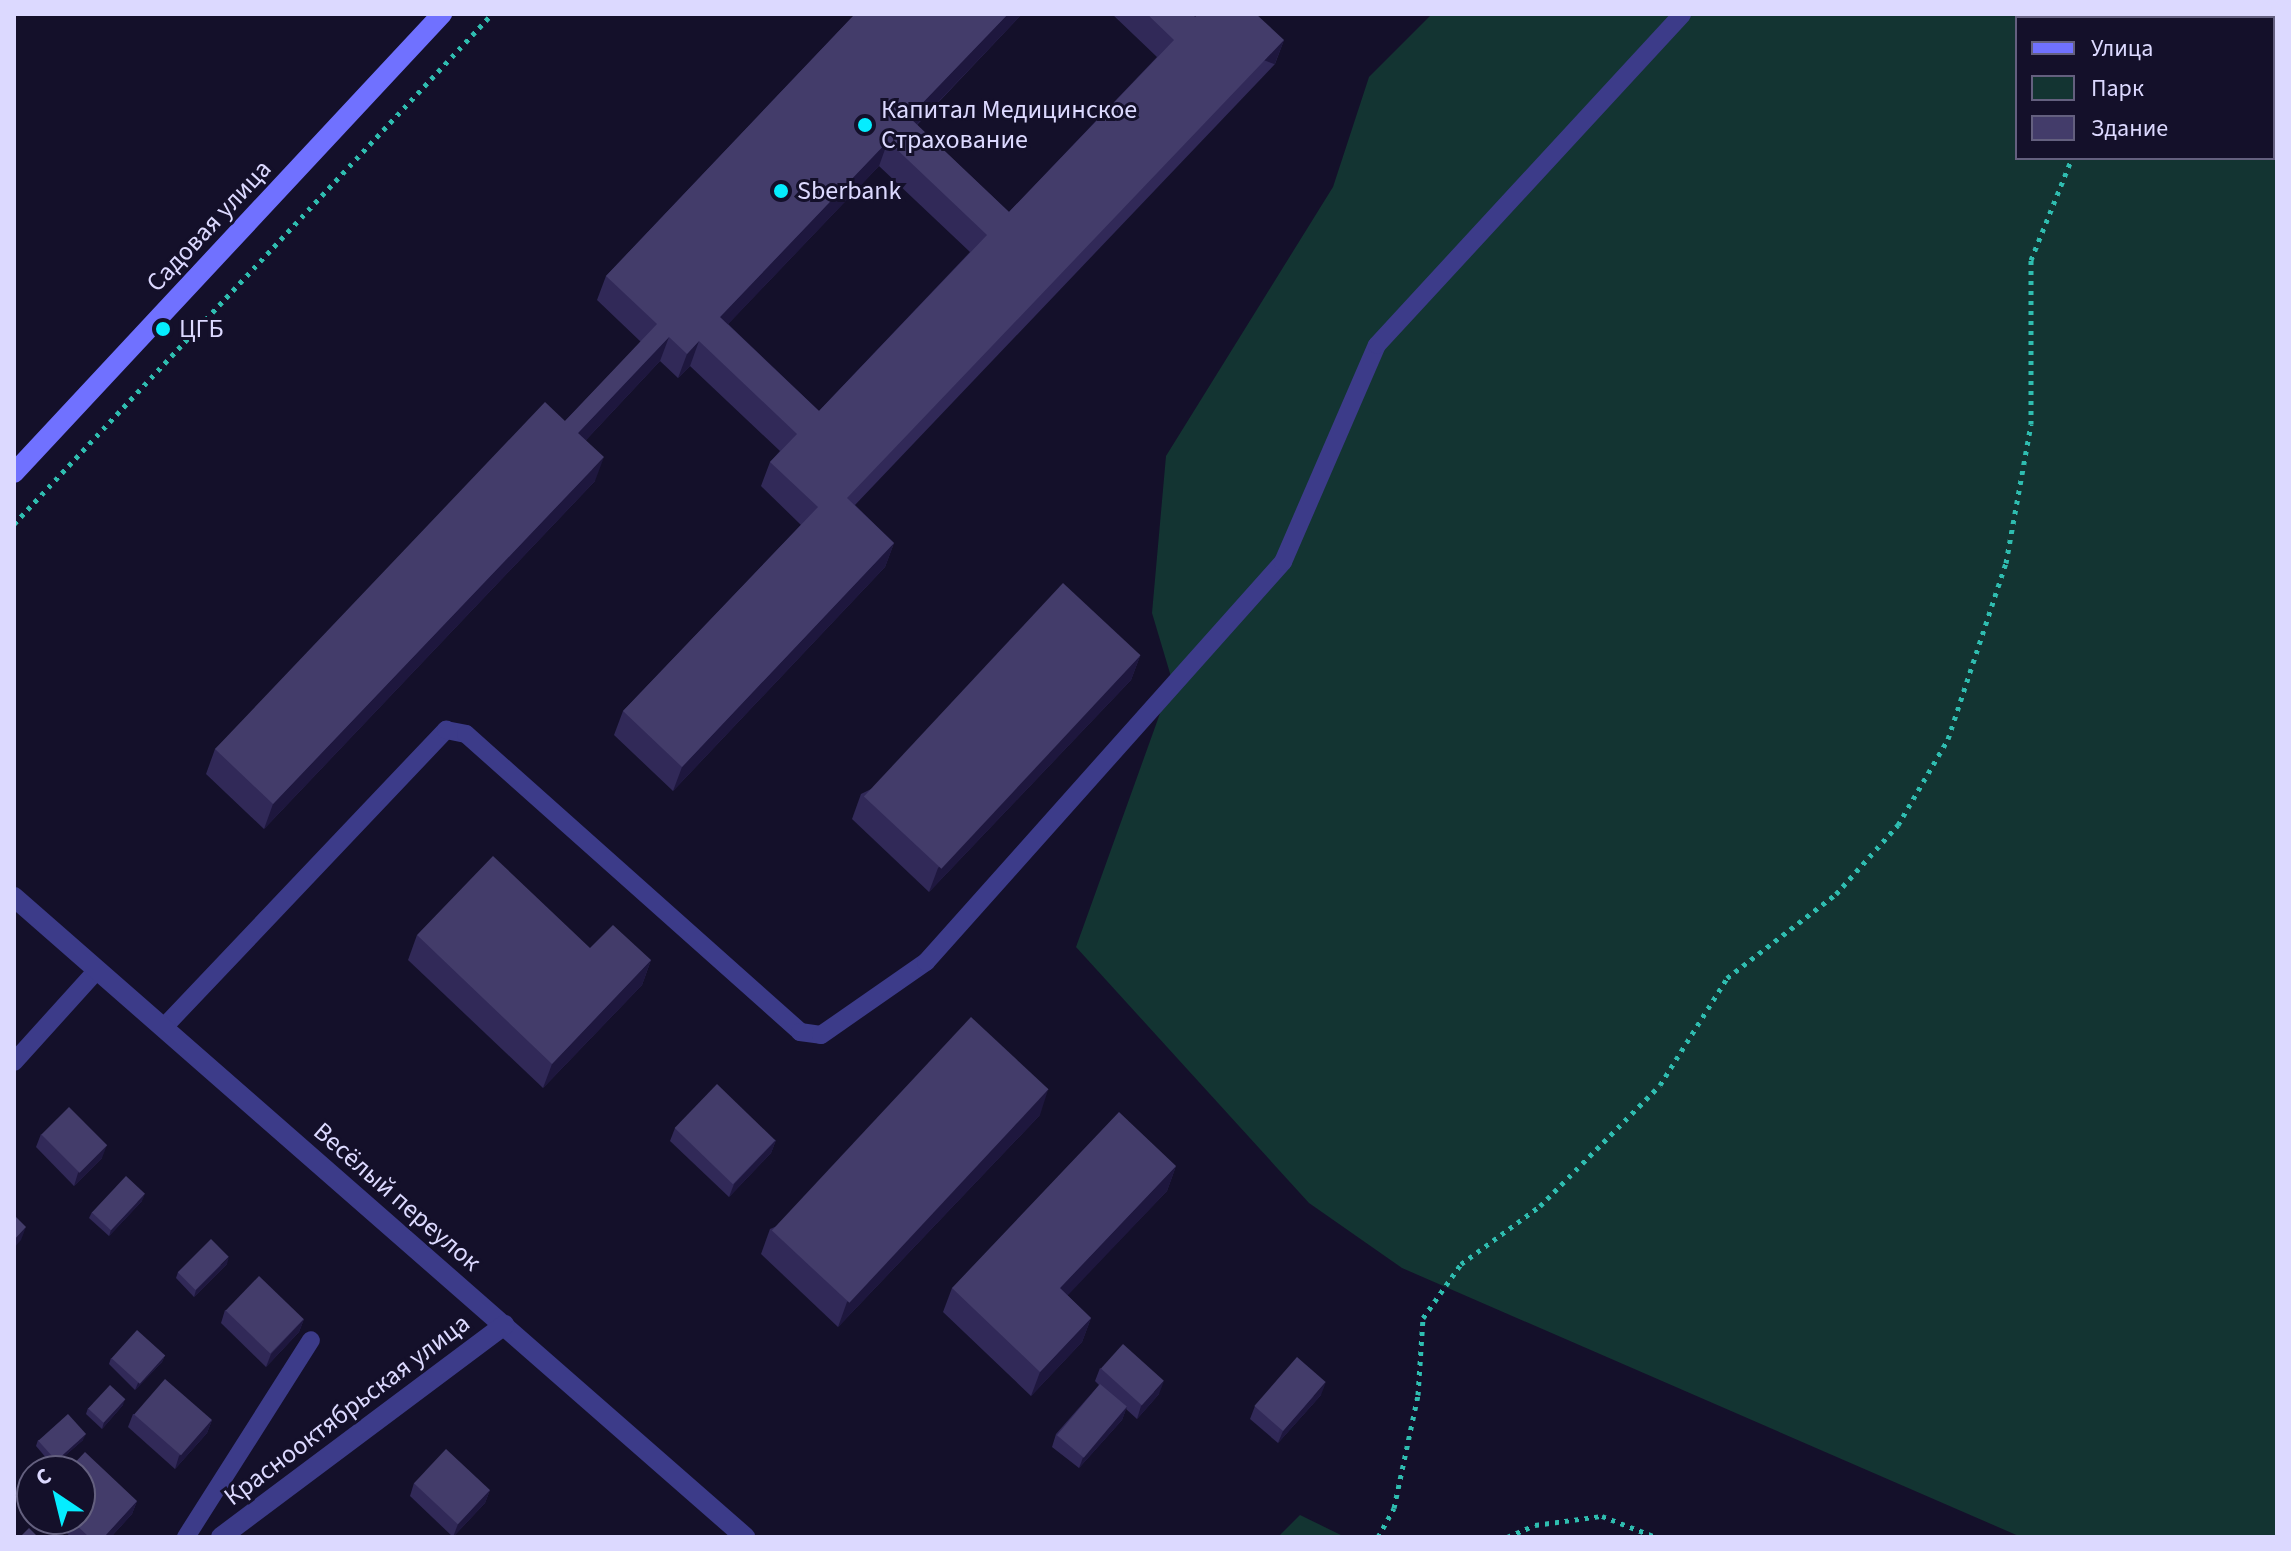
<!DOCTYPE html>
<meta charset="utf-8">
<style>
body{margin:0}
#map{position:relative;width:2291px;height:1551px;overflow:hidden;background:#14102a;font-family:"Source Sans 3",sans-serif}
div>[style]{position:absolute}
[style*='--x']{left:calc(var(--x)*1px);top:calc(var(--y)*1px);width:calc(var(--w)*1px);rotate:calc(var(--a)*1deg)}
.green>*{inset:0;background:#133432}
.path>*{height:5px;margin-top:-2.5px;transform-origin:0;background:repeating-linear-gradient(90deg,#2fbdb0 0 4px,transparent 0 10px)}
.lane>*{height:18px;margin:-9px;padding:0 9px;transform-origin:9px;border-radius:9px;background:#3c3b89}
.street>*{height:20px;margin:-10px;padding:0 10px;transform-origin:10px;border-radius:10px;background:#3c3b89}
.secondary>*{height:20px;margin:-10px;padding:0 10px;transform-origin:10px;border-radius:10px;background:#7071ff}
.wall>*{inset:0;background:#312958}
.shaded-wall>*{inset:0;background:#1e173e;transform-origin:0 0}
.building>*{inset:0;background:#433c6a;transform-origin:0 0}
.dots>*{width:22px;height:22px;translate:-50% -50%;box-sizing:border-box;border:4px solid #14102a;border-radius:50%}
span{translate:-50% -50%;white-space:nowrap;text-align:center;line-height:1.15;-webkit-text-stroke:6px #14102a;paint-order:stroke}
.poi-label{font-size:26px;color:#dcd9ff}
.left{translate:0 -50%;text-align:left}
.street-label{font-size:26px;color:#dcd9ff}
.frame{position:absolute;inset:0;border:16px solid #dcd9ff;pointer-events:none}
.legend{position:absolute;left:2015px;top:16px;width:260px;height:144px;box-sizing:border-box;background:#14102a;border:2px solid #64607f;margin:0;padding:10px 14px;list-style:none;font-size:24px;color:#dcd9ff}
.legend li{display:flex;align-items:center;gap:16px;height:40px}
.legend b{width:40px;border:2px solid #64607f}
.north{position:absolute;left:16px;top:1455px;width:80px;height:80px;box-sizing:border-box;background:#14102a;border:2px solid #64607f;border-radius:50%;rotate:325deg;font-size:22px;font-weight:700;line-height:32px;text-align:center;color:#dcd9ff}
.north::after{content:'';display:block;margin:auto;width:28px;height:36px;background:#05edff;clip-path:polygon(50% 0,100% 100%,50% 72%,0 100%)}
</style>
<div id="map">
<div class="green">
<div style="clip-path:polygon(evenodd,1432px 14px,2277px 14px,2277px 1537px,2021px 1537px,1402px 1268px,1309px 1203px,1076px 947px,1172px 680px,1152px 613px,1166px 456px,1333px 187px,1369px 77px,1432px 14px,2017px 18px,2273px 18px,2273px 158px,2017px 158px,2017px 18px)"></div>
<div style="clip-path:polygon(1300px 1515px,1345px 1537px,1278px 1537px)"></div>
</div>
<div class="path">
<div style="--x:2176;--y:18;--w:5;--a:-53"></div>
<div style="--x:14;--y:524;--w:699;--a:-46.86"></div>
<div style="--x:1378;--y:1537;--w:33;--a:-61"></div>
<div style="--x:1394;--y:1508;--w:116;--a:-78"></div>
<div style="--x:1418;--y:1395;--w:77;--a:-86.3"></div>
<div style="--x:1423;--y:1318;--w:66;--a:-54.9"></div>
<div style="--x:1461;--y:1264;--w:98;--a:-36.3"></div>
<div style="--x:1540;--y:1206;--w:170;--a:-45.2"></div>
<div style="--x:1660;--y:1085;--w:126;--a:-57.9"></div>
<div style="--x:1727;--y:978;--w:138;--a:-37.6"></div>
<div style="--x:1836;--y:894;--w:93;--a:-48.1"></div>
<div style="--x:1898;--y:825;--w:99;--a:-59.8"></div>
<div style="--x:1948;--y:739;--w:185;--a:-71.8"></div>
<div style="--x:2006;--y:563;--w:141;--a:-79.8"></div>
<div style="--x:2031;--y:424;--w:164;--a:-90"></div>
<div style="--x:2031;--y:260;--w:110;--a:-68.1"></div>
<div style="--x:1507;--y:1537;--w:30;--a:-23"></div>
<div style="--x:1535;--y:1525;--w:68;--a:-7.7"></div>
<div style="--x:1602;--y:1516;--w:58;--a:21.3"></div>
</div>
<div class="lane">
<div style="--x:2273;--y:43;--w:6;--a:-45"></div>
<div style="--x:2273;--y:120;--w:5;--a:37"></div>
<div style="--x:164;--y:1027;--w:410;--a:-46.5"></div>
<div style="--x:446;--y:730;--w:20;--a:11"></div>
<div style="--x:466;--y:734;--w:448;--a:41.7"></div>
<div style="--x:800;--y:1032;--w:21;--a:8"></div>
<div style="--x:821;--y:1035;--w:128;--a:-34.8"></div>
<div style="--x:926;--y:962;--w:536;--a:-48.25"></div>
<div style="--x:1283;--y:562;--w:236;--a:-66.6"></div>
<div style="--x:1377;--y:345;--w:450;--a:-47.3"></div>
<div style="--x:14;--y:1062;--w:124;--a:-47.9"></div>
<div style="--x:186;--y:1537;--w:233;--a:-57.6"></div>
</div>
<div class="street">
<div style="--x:14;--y:897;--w:972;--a:41.2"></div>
<div style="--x:221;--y:1537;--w:354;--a:-36.8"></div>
</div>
<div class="secondary">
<div style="--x:14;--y:473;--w:628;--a:-47"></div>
</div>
<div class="wall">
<div style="clip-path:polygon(evenodd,855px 14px,1022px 14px,917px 125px,1009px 212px,1157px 57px,1112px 14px,1193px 14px,1195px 17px,1284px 40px,1275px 64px,855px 505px,894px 543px,885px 567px,673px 791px,614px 735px,623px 711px,801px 525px,761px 486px,770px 462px,780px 451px,690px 366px,678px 378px,660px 361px,586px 440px,595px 481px,264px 829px,206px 774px,215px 749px,565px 421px,641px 342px,597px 300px,606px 276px,855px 14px,879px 166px,970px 252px,819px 411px,728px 324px,879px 166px)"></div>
<div style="clip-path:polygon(1140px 656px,1131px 680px,929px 892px,852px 819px,861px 794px)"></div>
<div style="clip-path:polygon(417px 935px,590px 948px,651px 960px,642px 985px,543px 1088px,408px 960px)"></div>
<div style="clip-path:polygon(1040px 1115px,838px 1327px,761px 1254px,770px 1229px)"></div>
<div style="clip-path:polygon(675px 1128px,776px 1140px,771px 1153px,729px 1197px,670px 1141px)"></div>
<div style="clip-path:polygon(41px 1134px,102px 1158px,74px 1186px,36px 1147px)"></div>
<div style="clip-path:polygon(1176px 1166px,1167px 1191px,1067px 1295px,1091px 1318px,1082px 1342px,1031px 1396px,943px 1312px,952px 1288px)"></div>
<div style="clip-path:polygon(142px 1201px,109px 1236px,89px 1218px,92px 1212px)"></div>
<div style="clip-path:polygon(227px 1264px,194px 1297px,176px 1278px,178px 1272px)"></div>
<div style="clip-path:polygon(225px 1310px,304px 1319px,299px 1332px,266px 1367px,221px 1323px)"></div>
<div style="clip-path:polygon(165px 1355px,162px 1362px,135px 1390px,109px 1364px,111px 1358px)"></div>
<div style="clip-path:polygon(1100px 1368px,1159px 1394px,1137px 1419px,1126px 1409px,1122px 1420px,1079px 1468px,1052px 1447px,1056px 1434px,1099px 1385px,1095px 1381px)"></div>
<div style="clip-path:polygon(1321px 1395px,1278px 1443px,1250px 1419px,1255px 1406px)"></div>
<div style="clip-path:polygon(123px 1405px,102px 1429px,86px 1414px,88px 1408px)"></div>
<div style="clip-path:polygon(133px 1414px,212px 1420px,207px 1433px,175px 1469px,128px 1427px)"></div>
<div style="clip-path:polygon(38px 1440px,83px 1440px,53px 1466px,36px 1446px)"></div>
<div style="clip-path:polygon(414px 1483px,490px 1490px,485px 1503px,453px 1537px,410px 1496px)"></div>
<div style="clip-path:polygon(137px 1501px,132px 1514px,111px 1537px,71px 1537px,51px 1519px,80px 1519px)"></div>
</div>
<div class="shaded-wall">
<div style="clip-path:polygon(1008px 14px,1022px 14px,900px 142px,909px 117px)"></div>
<div style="left:1284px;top:40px;width:26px;height:633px;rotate:111deg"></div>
<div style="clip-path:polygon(888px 141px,879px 166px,711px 342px,720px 317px)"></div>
<div style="clip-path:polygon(669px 337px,660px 361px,570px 457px,578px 433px)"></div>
<div style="clip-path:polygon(699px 341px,690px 366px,678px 378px,687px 354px)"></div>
<div style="clip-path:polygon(604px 457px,595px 481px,264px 829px,273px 804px)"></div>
<div style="clip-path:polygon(894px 543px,885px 567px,673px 791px,682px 767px)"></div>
<div style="clip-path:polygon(1140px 656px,1131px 680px,929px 892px,938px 868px)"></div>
<div style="clip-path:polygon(651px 960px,642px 985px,543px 1088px,552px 1064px)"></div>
<div style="clip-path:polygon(1048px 1090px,1040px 1115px,838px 1327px,847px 1302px)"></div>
<div style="clip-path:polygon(776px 1140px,771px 1153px,729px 1197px,734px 1184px)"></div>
<div style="clip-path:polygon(107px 1145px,102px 1158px,74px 1186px,78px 1173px)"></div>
<div style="clip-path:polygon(1176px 1166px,1167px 1191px,1051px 1313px,1060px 1288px)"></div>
<div style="clip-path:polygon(145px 1194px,142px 1201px,109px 1236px,111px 1230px)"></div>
<div style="clip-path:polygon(26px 1227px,21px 1240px,14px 1248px,14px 1240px)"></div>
<div style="clip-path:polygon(229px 1257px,227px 1264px,194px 1297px,196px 1290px)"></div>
<div style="clip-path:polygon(1091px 1318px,1082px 1342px,1031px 1396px,1040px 1372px)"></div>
<div style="clip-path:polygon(304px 1319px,299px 1332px,266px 1367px,271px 1354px)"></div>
<div style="clip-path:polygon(165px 1355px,162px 1362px,135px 1390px,138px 1383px)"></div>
<div style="clip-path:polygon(1164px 1381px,1159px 1394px,1137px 1419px,1141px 1406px)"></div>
<div style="clip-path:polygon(1326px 1382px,1321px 1395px,1278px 1443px,1283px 1431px)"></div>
<div style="clip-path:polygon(125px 1399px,123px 1405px,102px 1429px,104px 1422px)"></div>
<div style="clip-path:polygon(1127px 1407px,1122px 1420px,1079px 1468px,1084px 1455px)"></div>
<div style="clip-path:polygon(212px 1420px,207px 1433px,175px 1469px,179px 1456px)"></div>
<div style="clip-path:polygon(86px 1434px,83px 1440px,53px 1466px,56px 1460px)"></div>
<div style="clip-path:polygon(490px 1490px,485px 1503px,453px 1537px,458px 1524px)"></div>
<div style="clip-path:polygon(137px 1501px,132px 1514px,111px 1537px,104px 1537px)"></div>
</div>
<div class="building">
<div style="clip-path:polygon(evenodd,855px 14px,1008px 14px,909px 117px,1009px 212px,1174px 40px,1147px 14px,1193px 14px,1195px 17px,1198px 14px,1256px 14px,1284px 40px,847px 498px,894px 543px,682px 767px,623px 711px,818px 507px,770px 462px,797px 434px,699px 341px,687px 354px,669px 337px,578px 433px,604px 457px,273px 804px,215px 749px,545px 402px,565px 421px,657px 324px,606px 276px,855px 14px,888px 141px,987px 235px,819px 411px,720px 317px,888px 141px)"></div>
<div style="left:1063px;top:583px;width:106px;height:292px;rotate:43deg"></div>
<div style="clip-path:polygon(493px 856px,590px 948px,613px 925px,651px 960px,552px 1064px,417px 935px)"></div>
<div style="left:971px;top:1017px;width:106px;height:292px;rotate:43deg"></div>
<div style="left:717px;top:1084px;width:81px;height:61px;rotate:44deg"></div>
<div style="left:69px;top:1107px;width:54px;height:39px;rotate:45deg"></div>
<div style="clip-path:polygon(1119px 1112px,1176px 1166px,1060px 1288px,1091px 1318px,1040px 1372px,952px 1288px)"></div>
<div style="left:126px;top:1176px;width:26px;height:50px;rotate:43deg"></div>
<div style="clip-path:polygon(14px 1215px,26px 1227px,14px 1240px)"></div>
<div style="left:211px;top:1239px;width:25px;height:47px;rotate:45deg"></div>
<div style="left:259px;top:1276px;width:62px;height:48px;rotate:44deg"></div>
<div style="left:137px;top:1330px;width:38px;height:38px;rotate:42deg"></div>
<div style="left:1123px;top:1344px;width:55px;height:33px;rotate:42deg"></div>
<div style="left:1297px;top:1357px;width:38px;height:65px;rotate:41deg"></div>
<div style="left:165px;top:1379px;width:62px;height:47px;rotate:41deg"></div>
<div style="left:1100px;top:1384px;width:35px;height:67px;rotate:40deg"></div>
<div style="left:110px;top:1385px;width:21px;height:32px;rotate:43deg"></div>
<div style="left:68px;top:1414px;width:27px;height:40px;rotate:48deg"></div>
<div style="left:446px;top:1449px;width:60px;height:47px;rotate:43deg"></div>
<div style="clip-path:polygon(85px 1452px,137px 1501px,104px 1537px,89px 1537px,70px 1519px,80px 1519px,80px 1471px,67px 1471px)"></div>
<div style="clip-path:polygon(29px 1528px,38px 1537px,20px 1537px)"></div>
</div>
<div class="dots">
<div style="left:865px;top:125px;background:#05edff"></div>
<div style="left:781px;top:191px;background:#05edff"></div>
<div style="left:163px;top:329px;background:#05edff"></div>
</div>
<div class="poi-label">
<span class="left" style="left:881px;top:125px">Капитал Медицинское<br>Страхование</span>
<span class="left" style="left:797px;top:191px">Sberbank</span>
<span class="left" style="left:179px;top:329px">ЦГБ</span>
</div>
<div class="street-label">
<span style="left:209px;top:226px;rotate:-47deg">Садовая улица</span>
<span style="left:397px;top:1197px;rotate:41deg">Весёлый переулок</span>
<span style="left:347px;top:1410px;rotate:-37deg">Краснооктябрьская улица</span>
</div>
<div class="frame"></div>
<ul class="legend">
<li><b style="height:10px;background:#7071ff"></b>Улица</li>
<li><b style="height:22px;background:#133432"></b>Парк</li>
<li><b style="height:22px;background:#433c6a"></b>Здание</li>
</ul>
<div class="north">С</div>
</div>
